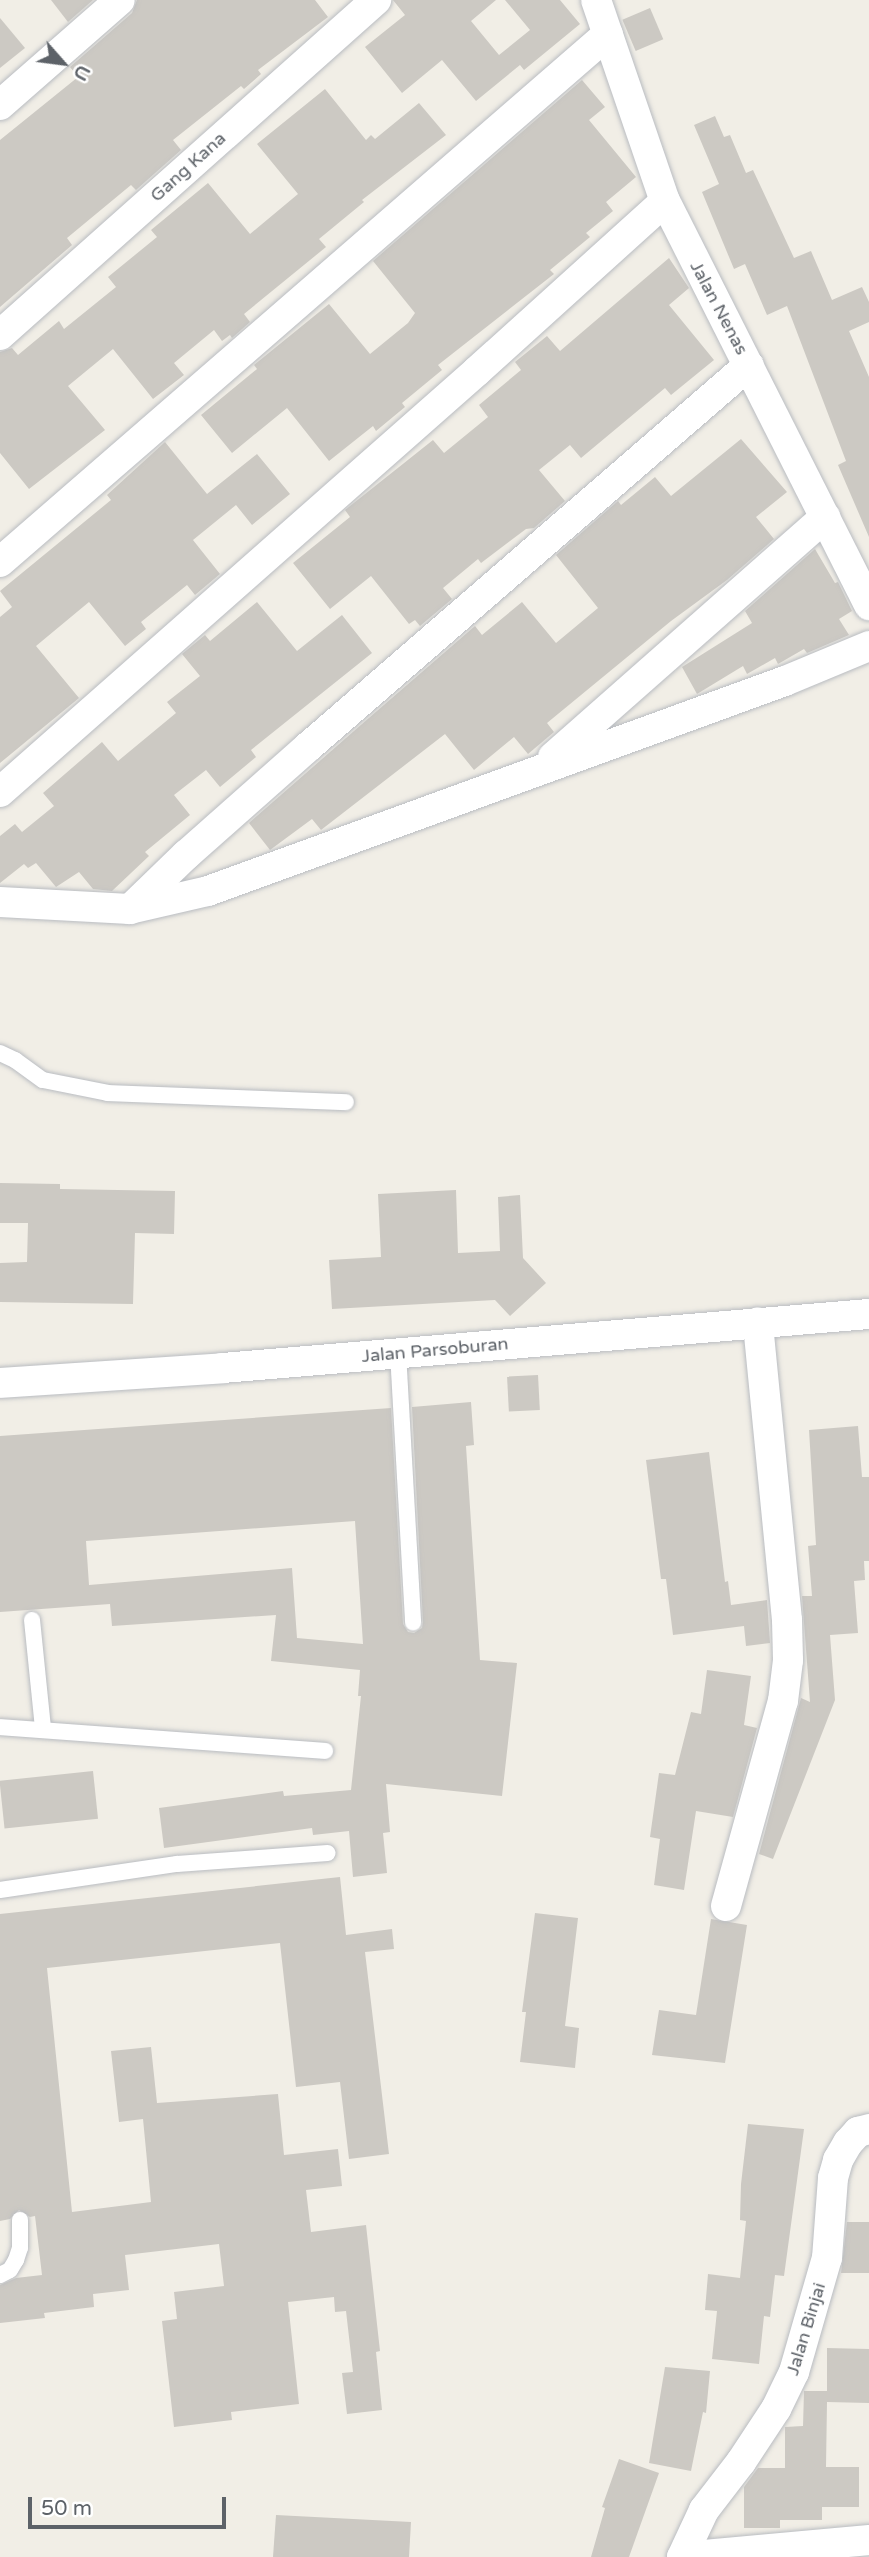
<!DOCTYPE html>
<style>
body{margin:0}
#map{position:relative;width:869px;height:2557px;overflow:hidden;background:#f1eee6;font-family:"Varela Round",sans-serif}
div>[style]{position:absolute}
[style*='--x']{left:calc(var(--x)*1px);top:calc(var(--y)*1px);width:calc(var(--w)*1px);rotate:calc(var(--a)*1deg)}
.building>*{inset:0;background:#ccc9c3;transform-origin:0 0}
.roads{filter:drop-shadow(0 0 2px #b9bcc1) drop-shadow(0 0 2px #b9bcc1)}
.service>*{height:16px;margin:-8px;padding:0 8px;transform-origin:8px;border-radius:8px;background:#fff}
.minor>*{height:30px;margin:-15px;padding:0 15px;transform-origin:15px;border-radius:15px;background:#fff}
span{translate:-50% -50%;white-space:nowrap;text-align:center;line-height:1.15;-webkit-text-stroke:5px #fff;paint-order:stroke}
.street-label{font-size:18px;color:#5d6268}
.north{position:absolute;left:28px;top:28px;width:70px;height:70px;-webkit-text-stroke:5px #fff;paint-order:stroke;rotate:118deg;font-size:19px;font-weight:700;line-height:28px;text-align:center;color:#5d6268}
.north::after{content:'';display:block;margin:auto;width:24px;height:32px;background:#5d6268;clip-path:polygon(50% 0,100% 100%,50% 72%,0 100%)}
.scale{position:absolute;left:28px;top:2497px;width:198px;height:32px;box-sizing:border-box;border:4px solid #5d6268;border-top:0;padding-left:9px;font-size:21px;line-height:24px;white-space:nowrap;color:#5d6268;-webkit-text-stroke:5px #fff;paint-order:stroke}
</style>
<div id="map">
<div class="building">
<div style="clip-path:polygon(51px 0,93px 0,68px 22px)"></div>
<div style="clip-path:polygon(137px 0,315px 0,328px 17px,258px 70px,261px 74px,244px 89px,241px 86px,173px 140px,181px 150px,136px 190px,131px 185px,67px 238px,72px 245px,0 307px,0 140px,78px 77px,70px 67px,132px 13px)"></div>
<div style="clip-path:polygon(393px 0,496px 0,471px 21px,499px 55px,530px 30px,505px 0,560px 0,580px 24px,524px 70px,520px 65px,476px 101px,442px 60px,402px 93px,365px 47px,405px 15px)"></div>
<div style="left:650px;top:8px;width:34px;height:30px;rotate:67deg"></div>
<div style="clip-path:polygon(0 18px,25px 48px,0 68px)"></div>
<div style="clip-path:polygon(582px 80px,605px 107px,589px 120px,636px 177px,606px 202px,613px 211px,586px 233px,590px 237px,550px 270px,554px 274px,438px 365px,442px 370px,402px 403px,405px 407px,376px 431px,373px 426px,329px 461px,287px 408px,232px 453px,201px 415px,257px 369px,254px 365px,329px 304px,370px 354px,408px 323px,415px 313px,373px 261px)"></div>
<div style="clip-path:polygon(325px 89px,366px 140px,371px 135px,375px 139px,419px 103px,446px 135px,362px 200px,364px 202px,319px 239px,326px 247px,244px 314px,250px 322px,232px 338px,230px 335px,222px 341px,214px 330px,174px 363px,184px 375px,153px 399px,113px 349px,68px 386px,105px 430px,29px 489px,0 453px,0 352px,12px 348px,18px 355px,59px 321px,64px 329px,116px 287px,108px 277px,157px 237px,151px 230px,208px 183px,250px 234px,298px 194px,257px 144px)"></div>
<div style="clip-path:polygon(715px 116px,724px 137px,730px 135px,746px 173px,753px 170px,794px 258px,811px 251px,832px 300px,862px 287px,869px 302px,869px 322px,849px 331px,869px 377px,869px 537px,838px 465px,846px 461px,787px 306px,767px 315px,745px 264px,734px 269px,702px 192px,719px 184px,694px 125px)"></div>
<div style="clip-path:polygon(669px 258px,689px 288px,669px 305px,714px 360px,671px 395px,665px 388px,581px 458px,570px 445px,539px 470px,565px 501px,534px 528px,526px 529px,481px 563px,478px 559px,443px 588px,452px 599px,420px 626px,415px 620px,409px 624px,371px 576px,330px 609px,293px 563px,350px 517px,345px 510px,433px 440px,444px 453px,488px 417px,479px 405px,521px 370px,515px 362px,547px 336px,560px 351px)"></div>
<div style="clip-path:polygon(741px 439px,787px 492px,756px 517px,774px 539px,727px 580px,671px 621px,547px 723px,554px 732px,528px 754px,514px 737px,474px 770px,445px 734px,321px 830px,312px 819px,270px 850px,249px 823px,362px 724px,475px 626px,482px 635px,522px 602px,556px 643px,598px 608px,556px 555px,618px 501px,621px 505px,655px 477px,671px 496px)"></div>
<div style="clip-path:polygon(165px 442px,207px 494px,257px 454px,290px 494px,252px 525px,236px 505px,193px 540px,220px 574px,195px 595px,187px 585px,141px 622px,146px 629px,125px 646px,89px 602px,36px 646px,79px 698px,0 763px,0 617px,12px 607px,0 591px,111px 500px,107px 495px)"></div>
<div style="clip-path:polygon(815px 549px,835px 583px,838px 582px,852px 611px,839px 619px,849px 635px,807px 653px,804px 649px,778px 664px,775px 658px,747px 674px,743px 666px,697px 694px,682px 667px,752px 623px,745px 611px)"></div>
<div style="clip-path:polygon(257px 602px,297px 651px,342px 615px,372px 653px,251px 750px,256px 757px,220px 787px,206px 770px,174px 795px,190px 815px,145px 852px,149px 856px,112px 891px,93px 889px,79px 872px,56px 887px,36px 863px,28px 868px,24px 864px,0 883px,0 836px,15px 824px,22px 832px,54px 806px,43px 793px,102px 742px,118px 761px,176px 713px,167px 702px,200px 676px,182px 654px,205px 635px,210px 641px)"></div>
<div style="clip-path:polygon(0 1183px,60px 1184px,60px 1189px,175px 1191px,174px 1234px,135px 1233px,133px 1304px,0 1302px,0 1263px,27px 1262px,28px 1223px,0 1223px)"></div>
<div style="clip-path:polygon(456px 1190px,458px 1253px,500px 1251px,498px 1197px,520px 1195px,523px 1258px,546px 1283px,510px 1316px,495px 1300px,332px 1309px,329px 1260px,381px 1257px,378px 1194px)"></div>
<div style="left:538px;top:1375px;width:35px;height:31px;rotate:87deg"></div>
<div style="clip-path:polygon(evenodd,471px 1402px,474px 1445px,466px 1446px,480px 1660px,517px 1663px,502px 1796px,386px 1784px,390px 1832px,383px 1833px,387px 1873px,353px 1877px,349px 1831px,313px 1835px,312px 1828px,164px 1848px,159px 1808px,283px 1791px,284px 1796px,351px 1790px,361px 1696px,358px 1696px,360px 1670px,271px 1661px,276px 1615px,112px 1626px,110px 1604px,0 1612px,0 1436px,391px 1408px,403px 1624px,408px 1632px,414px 1633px,422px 1628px,423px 1622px,412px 1407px,471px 1402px,355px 1521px,363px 1644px,297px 1638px,292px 1568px,89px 1585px,86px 1541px,355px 1521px)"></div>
<div style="clip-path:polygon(858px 1426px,862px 1477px,869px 1477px,869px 1561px,864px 1561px,865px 1580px,854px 1581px,858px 1633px,830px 1635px,835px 1700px,773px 1859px,759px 1854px,801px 1698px,810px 1702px,802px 1596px,812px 1596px,808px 1546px,816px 1545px,809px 1430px)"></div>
<div style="clip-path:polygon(709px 1452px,725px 1582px,728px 1581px,731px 1605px,767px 1600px,770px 1643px,746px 1646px,744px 1626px,673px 1635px,666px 1579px,661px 1579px,646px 1460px)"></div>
<div style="clip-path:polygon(707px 1670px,751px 1676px,744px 1725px,757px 1728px,733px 1817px,696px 1811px,684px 1890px,654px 1885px,660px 1839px,650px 1837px,659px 1773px,675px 1775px,691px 1712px,701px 1714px)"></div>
<div style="left:93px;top:1771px;width:48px;height:94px;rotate:84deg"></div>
<div style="clip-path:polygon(340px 1877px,346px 1935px,392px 1929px,394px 1949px,365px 1952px,389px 2154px,349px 2159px,340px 2082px,296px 2087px,280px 1943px,47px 1968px,72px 2212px,151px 2202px,143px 2119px,119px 2122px,111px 2051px,151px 2047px,157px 2103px,278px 2094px,284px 2155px,338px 2149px,342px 2186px,306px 2190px,311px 2232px,366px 2225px,380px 2351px,376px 2352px,382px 2410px,347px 2414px,342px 2373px,353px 2372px,346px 2311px,335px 2312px,334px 2297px,288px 2302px,299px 2404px,231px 2412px,232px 2420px,174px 2427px,162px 2321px,177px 2319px,174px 2292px,224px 2286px,219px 2244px,125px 2255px,129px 2290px,93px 2294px,94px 2307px,44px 2313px,45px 2318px,0 2323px,0 2285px,16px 2278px,42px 2275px,35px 2216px,30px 2217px,19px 2210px,10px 2219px,0 2221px,0 1914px)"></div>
<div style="clip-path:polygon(535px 1913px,578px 1918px,565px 2026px,579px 2028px,575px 2068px,520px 2062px,526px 2012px,522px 2012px)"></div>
<div style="clip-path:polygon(711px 1919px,747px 1925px,725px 2063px,652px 2055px,659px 2010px,696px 2015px)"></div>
<div style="clip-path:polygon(748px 2124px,804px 2129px,784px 2276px,775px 2275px,770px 2317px,764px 2316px,759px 2364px,712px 2359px,717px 2311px,705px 2310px,708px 2274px,740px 2278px,746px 2221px,740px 2220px,741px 2184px)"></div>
<div style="clip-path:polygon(847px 2222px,869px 2222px,869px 2273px,841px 2273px)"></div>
<div style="clip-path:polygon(827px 2348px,869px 2349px,869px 2403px,827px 2402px,826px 2467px,859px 2467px,859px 2507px,822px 2507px,822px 2520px,780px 2520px,780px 2528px,744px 2528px,744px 2487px,758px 2468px,785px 2468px,785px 2427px,803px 2426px,804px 2391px,827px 2391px)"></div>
<div style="clip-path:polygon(665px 2367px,710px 2371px,706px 2413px,703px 2412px,691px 2471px,649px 2463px)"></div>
<div style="clip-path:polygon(619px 2459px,659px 2473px,629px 2557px,591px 2557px,605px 2508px,602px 2507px)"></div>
<div style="clip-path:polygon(276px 2515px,411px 2522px,409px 2557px,273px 2557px)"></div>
</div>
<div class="roads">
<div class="service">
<div style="--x:0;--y:1053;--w:17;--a:25"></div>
<div style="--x:15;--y:1060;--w:34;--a:36"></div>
<div style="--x:43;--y:1080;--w:66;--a:11.3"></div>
<div style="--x:108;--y:1093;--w:238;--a:2.2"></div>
<div style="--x:398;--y:1352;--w:271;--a:86.8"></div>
<div style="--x:32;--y:1620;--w:110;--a:84.2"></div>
<div style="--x:0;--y:1727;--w:326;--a:4.2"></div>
<div style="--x:0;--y:1890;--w:179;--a:-8.4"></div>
<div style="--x:177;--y:1864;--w:151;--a:-4.2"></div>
<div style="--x:0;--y:2275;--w:11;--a:-27"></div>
<div style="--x:10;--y:2270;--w:12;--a:-59"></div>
<div style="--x:16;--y:2260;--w:13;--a:-72"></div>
<div style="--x:20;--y:2248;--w:28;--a:-90"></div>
</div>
<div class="minor">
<div style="--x:596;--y:0;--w:213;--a:71.1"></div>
<div style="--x:665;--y:201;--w:453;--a:63.2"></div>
<div style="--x:0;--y:105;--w:159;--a:-41.2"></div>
<div style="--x:0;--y:335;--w:504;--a:-41.7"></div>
<div style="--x:0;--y:562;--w:805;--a:-40.97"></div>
<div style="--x:553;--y:757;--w:363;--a:-41.4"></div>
<div style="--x:0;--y:792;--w:636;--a:-41.43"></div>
<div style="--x:477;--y:371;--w:253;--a:-42.1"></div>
<div style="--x:0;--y:902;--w:130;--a:3.1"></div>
<div style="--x:130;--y:909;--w:80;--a:-13"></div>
<div style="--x:208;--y:891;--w:614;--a:-20"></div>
<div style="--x:785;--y:681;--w:91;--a:-22.6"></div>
<div style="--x:130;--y:909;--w:78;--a:-44"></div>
<div style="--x:186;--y:855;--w:163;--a:-41.5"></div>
<div style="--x:308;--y:747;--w:583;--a:-40.9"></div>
<div style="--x:0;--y:1383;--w:224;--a:-3.8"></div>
<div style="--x:223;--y:1368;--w:648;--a:-4.78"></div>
<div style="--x:726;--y:1906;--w:213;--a:-74.5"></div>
<div style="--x:783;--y:1701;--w:41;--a:-83"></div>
<div style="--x:788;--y:1660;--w:40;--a:-91.4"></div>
<div style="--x:787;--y:1620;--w:299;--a:-95.6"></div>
<div style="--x:682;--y:2557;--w:52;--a:-64.9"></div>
<div style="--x:704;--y:2510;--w:61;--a:-52.4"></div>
<div style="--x:741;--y:2462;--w:64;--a:-56.6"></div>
<div style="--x:776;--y:2409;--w:41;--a:-64.1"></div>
<div style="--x:794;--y:2372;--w:119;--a:-73.9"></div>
<div style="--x:827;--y:2258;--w:80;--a:-85.7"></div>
<div style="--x:833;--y:2178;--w:19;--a:-74"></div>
<div style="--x:838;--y:2160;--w:20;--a:-60"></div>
<div style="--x:848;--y:2143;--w:15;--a:-48"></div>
<div style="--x:858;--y:2132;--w:11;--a:-15"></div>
<div style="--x:682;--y:2557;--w:188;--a:-5.2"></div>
</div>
</div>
<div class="street-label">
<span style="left:188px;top:167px;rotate:-42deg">Gang Kana</span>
<span style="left:719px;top:308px;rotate:62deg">Jalan Nenas</span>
<span style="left:435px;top:1350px;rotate:-5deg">Jalan Parsoburan</span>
<span style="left:806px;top:2329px;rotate:-73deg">Jalan Binjai</span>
</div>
<div class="north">U</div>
<div class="scale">50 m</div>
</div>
